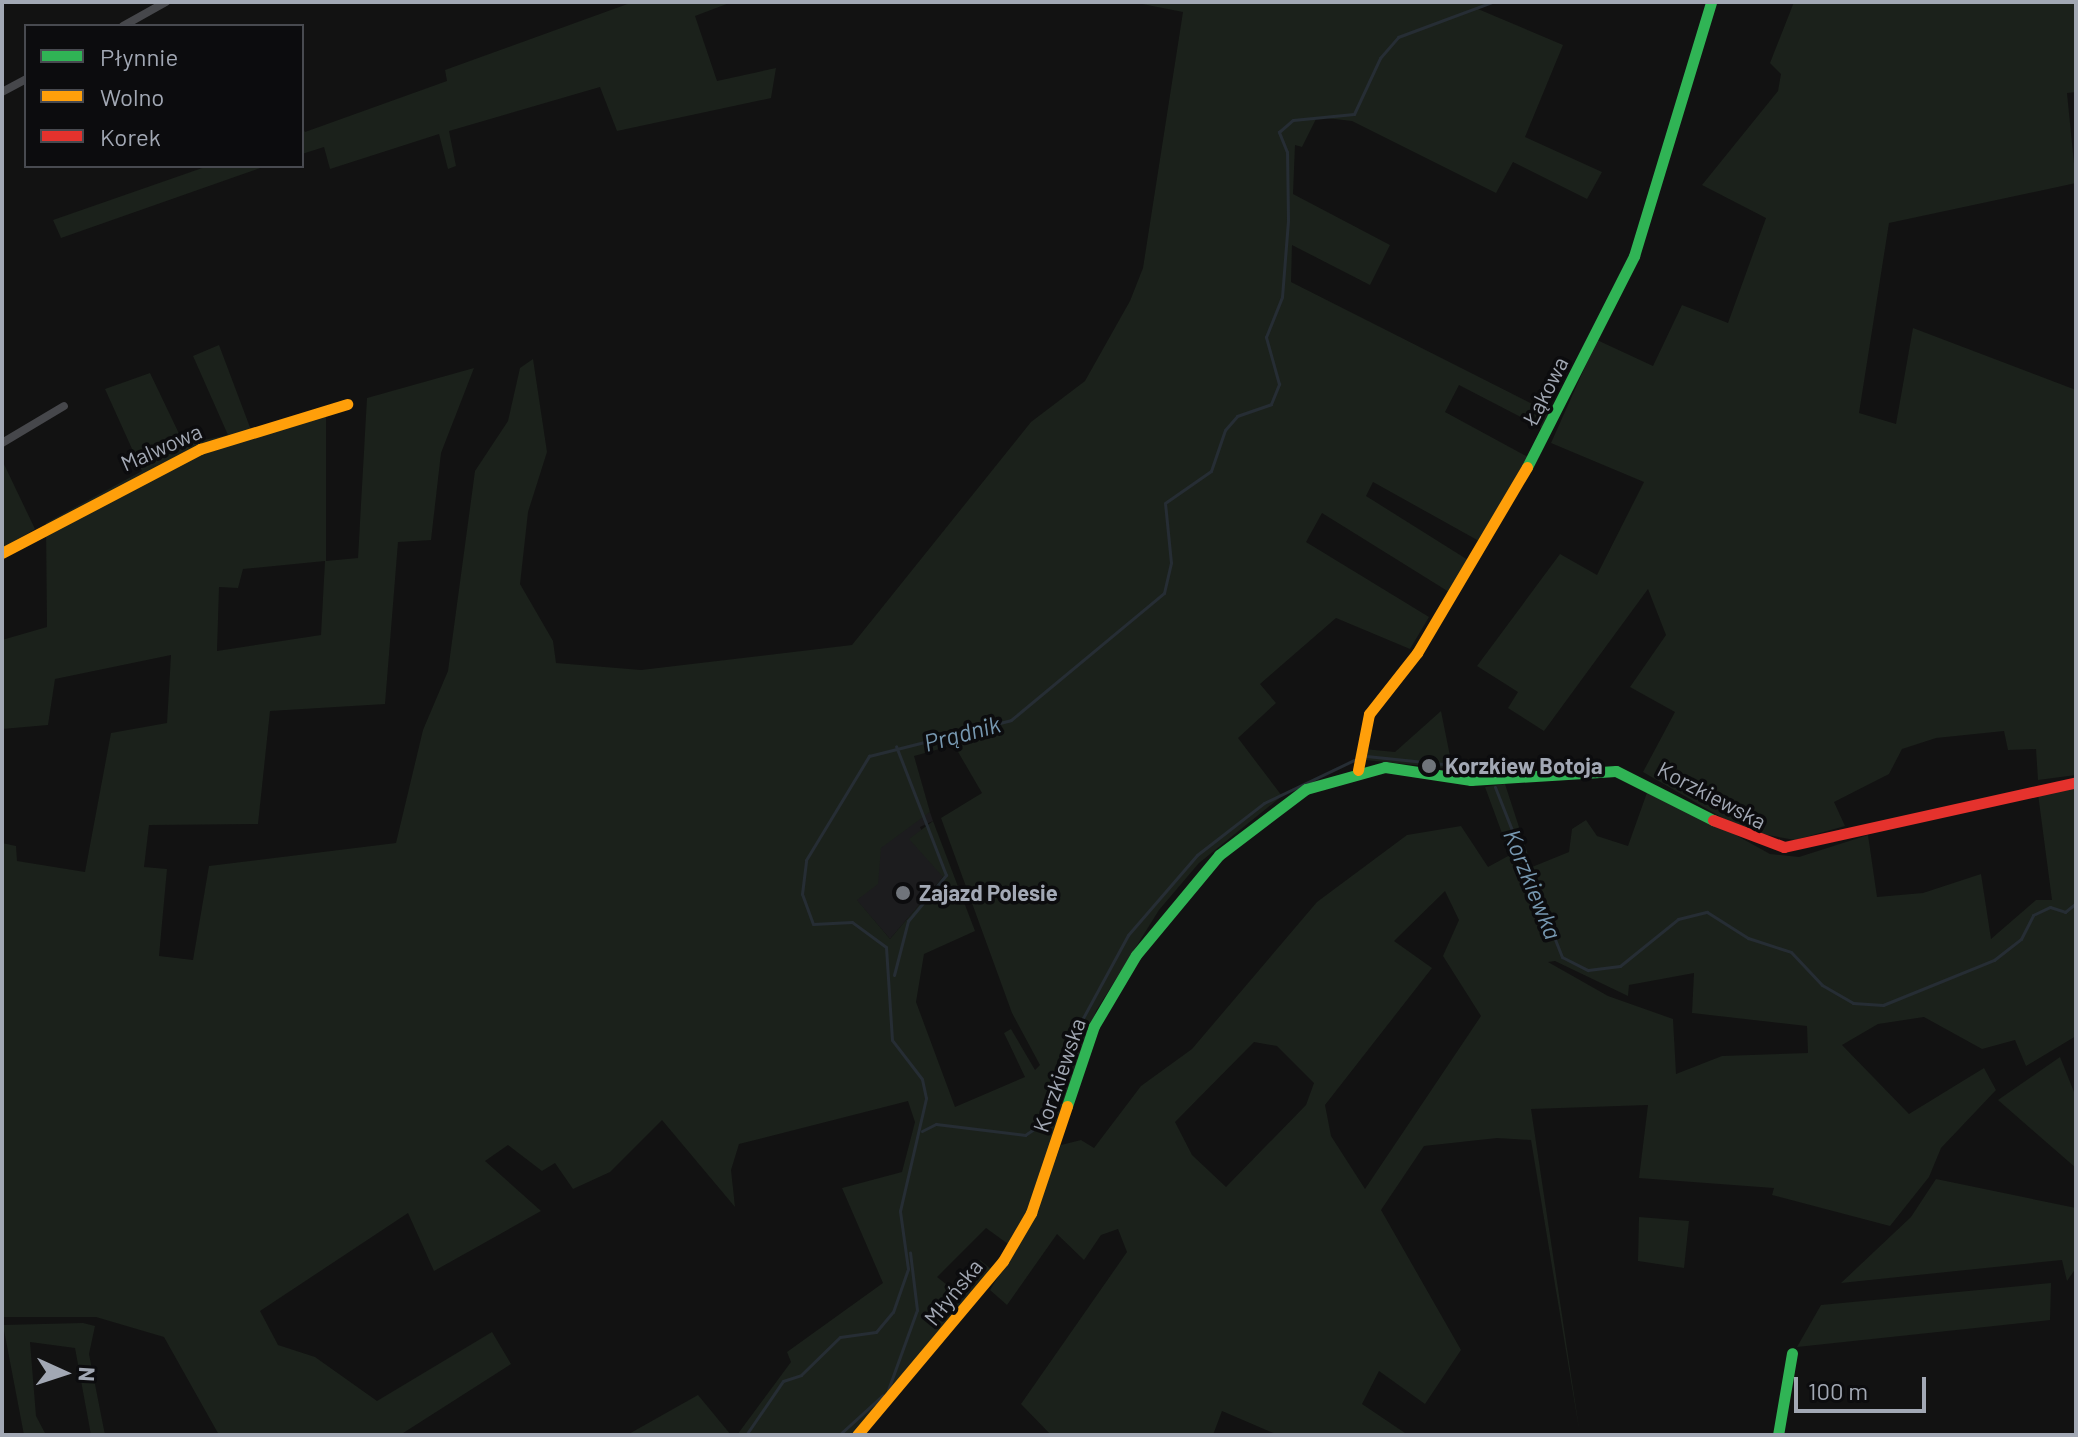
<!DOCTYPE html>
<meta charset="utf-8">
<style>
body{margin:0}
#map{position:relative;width:2078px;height:1437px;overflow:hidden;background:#121212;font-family:Barlow,sans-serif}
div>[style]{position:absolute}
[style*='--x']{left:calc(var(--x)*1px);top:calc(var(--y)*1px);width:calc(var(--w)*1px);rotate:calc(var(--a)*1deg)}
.built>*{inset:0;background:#1c1c1e}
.green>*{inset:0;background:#1b211b}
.stream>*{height:3px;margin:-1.5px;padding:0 1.5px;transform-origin:1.5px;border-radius:1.5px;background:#262d34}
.street>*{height:8px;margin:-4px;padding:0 4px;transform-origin:4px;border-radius:4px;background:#46474b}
.fast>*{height:11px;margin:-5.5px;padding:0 5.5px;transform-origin:5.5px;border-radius:5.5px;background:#30b455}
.slow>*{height:11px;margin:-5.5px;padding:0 5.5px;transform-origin:5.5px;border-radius:5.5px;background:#ff9f0a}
.jam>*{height:11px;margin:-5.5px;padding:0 5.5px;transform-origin:5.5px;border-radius:5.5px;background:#e5322d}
.dots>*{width:22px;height:22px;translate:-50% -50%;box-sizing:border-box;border:4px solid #0c0c0e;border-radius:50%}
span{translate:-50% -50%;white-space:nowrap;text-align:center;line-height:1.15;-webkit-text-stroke:7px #0c0c0e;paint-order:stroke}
.street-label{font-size:22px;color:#a2a8b4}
.poi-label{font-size:22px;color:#a2a8b4;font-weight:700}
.left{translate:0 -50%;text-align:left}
.water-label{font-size:24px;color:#7798b1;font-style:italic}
.frame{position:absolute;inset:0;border:4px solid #a2a8b4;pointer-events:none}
.legend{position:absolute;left:24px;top:24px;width:280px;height:144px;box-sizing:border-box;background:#0c0c0e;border:2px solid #484a50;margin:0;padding:10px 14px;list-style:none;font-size:24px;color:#a2a8b4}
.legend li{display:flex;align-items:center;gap:16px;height:40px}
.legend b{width:40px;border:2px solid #484a50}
.north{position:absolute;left:24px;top:1333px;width:80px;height:80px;-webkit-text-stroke:6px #0c0c0e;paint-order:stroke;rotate:93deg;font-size:22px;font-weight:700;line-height:32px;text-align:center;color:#a2a8b4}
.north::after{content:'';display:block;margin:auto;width:28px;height:36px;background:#a2a8b4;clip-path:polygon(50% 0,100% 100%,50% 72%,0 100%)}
.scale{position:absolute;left:1794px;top:1377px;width:132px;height:36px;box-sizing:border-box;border:4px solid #a2a8b4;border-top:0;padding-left:10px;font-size:24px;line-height:28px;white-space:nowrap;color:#a2a8b4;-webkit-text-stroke:6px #0c0c0e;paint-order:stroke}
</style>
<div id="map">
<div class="built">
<div style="clip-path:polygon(887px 773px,917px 818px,930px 812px,933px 821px,920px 827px,943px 877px,890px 939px,847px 889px)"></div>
</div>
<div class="green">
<div style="clip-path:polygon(633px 2px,732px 2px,695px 16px,717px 81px,776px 68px,771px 98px,617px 131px,600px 87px,449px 131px,456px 166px,448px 169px,439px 134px,330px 169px,324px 147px,302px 154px,302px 126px,305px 132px,447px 81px,445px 70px)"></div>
<div style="clip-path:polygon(evenodd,1132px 2px,1491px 2px,1478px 9px,1563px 45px,1525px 137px,1602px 172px,1587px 199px,1513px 162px,1496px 193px,1352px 121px,1317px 117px,1302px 147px,1295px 145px,1293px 194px,1390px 245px,1370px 285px,1292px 245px,1291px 282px,1550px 413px,1542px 428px,1459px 385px,1445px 412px,1528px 457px,1479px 541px,1373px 482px,1366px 496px,1468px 560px,1449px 592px,1322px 513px,1306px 542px,1429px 617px,1410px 649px,1336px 618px,1260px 684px,1276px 703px,1238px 738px,1282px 796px,1199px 863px,1159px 910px,1096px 1011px,1029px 1210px,1008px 1244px,986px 1228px,937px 1277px,960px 1295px,980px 1260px,991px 1269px,878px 1409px,851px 1435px,737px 1435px,791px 1362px,787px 1352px,883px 1283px,842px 1188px,902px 1172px,915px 1122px,908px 1101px,739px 1144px,731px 1170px,735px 1207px,662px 1120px,610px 1172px,573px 1189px,555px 1163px,542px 1171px,508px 1145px,485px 1161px,541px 1211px,434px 1271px,408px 1213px,260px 1311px,278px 1345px,315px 1357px,377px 1401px,492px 1332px,511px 1364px,400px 1435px,219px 1435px,164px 1337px,96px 1317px,2px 1317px,2px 843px,16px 846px,17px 861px,85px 872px,111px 733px,167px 723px,171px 655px,55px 679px,48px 725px,2px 729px,2px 640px,47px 627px,46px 523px,142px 471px,105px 389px,150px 373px,184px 444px,228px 435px,193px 356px,219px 345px,251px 430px,326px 406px,326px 561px,358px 558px,367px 398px,474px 368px,441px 453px,431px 540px,398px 542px,385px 704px,270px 711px,258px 824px,149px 825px,144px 867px,167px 869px,159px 956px,193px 960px,209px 866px,396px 843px,423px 730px,448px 671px,475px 471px,508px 421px,520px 368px,533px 359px,547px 452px,528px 512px,520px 584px,553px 641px,556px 663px,641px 670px,852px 645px,1031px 422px,1085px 381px,1130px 301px,1143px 268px,1183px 12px,1132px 2px,325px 561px,321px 635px,217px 651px,219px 587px,238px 588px,243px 569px,325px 561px,1132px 2px,954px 745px,982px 793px,941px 818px,1012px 1013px,1040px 1065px,1035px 1070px,1011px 1029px,1004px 1033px,1025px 1077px,955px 1107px,916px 1002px,924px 954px,975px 931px,933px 821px,909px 839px,943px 877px,890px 939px,857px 900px,878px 884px,881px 848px,930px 812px,914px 756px,954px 745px)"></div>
<div style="clip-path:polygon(1794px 2px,2076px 2px,2076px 92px,2067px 93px,2076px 183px,1889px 223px,1859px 413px,1896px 424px,1913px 328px,2076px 390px,2076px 775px,2038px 780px,2036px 749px,2008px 750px,2004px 731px,1936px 738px,1902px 749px,1889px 774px,1834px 802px,1845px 826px,1795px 840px,1745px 831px,1643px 772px,1675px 712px,1630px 687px,1666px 635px,1648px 589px,1544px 731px,1508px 708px,1518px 692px,1477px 666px,1560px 554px,1597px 575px,1644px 482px,1551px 443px,1597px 340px,1653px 366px,1682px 305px,1728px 323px,1766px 218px,1702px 185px,1778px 91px,1781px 74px,1770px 63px)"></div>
<div style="clip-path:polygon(208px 166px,266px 166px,61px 238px,53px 220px)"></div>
<div style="clip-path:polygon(2px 460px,35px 529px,2px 549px)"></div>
<div style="clip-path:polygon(1441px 711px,1451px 761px,1491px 764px,1495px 773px,1365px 760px,1364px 749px,1395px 752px)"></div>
<div style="clip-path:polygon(evenodd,1505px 784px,1532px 867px,1569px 852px,1572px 829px,1586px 820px,1597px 836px,1628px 846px,1649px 787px,1770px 854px,1799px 857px,1868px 835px,1877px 897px,1923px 893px,1981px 874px,1991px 939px,2036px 900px,2052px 900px,2038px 794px,2076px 786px,2076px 1036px,2026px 1066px,2015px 1040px,1982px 1049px,1924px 1017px,1878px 1024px,1842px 1045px,1909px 1114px,1984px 1068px,1996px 1090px,1941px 1148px,1929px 1177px,1890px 1226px,1772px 1195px,1774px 1188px,1639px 1178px,1648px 1105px,1531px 1109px,1580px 1435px,1531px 1140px,1497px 1138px,1424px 1146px,1381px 1210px,1461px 1350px,1425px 1404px,1379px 1371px,1362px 1404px,1408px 1435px,1278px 1435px,1222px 1411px,1213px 1435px,1051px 1435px,1021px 1404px,1127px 1252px,1118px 1229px,1101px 1235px,1084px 1260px,1057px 1234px,1007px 1305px,990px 1290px,1034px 1218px,1061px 1145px,1081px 1140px,1094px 1148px,1141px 1086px,1192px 1049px,1317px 902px,1407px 835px,1461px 826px,1488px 867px,1510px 855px,1485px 787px,1505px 784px,1445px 891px,1459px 920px,1443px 956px,1481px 1016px,1365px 1189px,1331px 1136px,1325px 1105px,1432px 968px,1394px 941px,1445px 891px,1505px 784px,1555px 961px,1628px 996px,1629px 985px,1694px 973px,1692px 1013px,1807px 1026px,1808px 1053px,1722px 1056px,1676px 1074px,1673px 1019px,1608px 996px,1548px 962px,1555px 961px,1505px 784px,1254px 1042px,1277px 1046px,1314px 1083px,1306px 1105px,1226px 1187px,1192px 1155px,1175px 1122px,1254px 1042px)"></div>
<div style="clip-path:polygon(2060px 1057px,2076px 1097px,2076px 1168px,1998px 1100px)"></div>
<div style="clip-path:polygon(1936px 1179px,2076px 1208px,2076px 1268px,2067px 1281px,2062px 1260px,1841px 1283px,1911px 1217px)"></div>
<div style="clip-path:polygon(1639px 1217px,1689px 1221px,1684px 1268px,1638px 1261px)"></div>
<div style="clip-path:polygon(2051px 1283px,2050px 1320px,1797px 1347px,1821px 1305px)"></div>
<div style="clip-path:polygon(83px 1323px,95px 1326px,89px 1354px,105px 1435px,91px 1435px,75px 1348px,30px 1342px,36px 1416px,46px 1435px,24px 1435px,3px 1325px)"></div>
<div style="clip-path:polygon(698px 1395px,731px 1435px,627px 1435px)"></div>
</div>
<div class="stream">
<div style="--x:1366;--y:756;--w:117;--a:5.9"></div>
<div style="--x:1482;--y:768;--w:11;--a:41"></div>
<div style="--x:1495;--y:787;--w:183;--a:68.5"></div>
<div style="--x:1562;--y:957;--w:29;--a:27"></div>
<div style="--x:1588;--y:970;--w:32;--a:-7"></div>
<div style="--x:1620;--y:966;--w:75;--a:-39"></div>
<div style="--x:1678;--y:919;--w:30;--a:-14"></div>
<div style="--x:1707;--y:912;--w:49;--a:32.4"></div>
<div style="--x:1748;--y:938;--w:45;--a:18"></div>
<div style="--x:1791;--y:952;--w:45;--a:46.8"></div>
<div style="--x:1822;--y:985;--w:36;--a:30"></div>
<div style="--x:1853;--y:1003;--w:30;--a:4"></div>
<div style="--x:1883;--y:1005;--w:120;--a:-22.1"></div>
<div style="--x:1994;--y:960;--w:34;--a:-38"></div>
<div style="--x:2021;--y:939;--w:27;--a:-63"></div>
<div style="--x:2033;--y:915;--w:19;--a:-25"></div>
<div style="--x:2050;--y:907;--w:16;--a:18"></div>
<div style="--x:2065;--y:912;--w:14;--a:-39"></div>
<div style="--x:894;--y:975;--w:56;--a:-75.5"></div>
<div style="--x:908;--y:921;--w:60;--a:-50.4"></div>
<div style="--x:946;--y:875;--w:138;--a:-111.2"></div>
<div style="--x:922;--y:1131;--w:16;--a:-27"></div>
<div style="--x:936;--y:1124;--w:90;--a:7"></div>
<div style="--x:1025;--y:1135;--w:30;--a:-34"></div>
<div style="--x:1050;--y:1118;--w:93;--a:-73.1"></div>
<div style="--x:1077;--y:1029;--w:107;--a:-61.5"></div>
<div style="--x:1128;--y:935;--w:106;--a:-49.2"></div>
<div style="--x:1197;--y:855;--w:85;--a:-37.8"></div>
<div style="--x:1264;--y:803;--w:100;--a:-25.5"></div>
<div style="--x:888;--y:1390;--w:85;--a:-70.1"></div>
<div style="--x:917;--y:1310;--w:58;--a:-96.9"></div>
<div style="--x:746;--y:1435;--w:65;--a:-55.6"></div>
<div style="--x:783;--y:1381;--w:19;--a:-18"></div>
<div style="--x:801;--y:1375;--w:54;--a:-44.3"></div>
<div style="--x:840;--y:1337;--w:36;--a:-8"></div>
<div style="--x:876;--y:1332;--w:26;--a:-50"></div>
<div style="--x:893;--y:1312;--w:46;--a:-70.8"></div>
<div style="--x:908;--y:1269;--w:59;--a:-97.9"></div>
<div style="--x:900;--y:1211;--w:116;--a:-77"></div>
<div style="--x:926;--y:1098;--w:19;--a:-102"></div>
<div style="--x:922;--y:1079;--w:49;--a:-127.6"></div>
<div style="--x:892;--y:1040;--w:93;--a:-93.7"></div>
<div style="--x:886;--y:947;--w:42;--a:-143.7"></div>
<div style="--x:852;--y:922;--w:39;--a:177"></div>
<div style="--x:813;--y:924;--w:32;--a:-110"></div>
<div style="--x:802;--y:894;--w:34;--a:-83"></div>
<div style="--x:806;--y:860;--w:122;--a:-58.8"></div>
<div style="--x:869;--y:756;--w:146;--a:-14.2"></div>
<div style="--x:1011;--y:720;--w:199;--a:-39.7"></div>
<div style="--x:1164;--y:593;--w:31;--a:-77"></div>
<div style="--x:1171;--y:563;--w:60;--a:-95.7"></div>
<div style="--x:1165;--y:503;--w:56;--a:-34.8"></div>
<div style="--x:1211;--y:471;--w:43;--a:-71.1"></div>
<div style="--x:1225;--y:430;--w:18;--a:-49"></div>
<div style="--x:1237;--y:416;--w:36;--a:-19"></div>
<div style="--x:1271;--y:404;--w:22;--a:-68"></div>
<div style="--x:1279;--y:384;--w:49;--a:-105.5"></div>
<div style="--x:1266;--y:337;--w:43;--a:-68.2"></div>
<div style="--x:1282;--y:297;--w:77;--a:-85.5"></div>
<div style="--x:1288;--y:220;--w:68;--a:-90.8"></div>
<div style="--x:1287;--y:152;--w:22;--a:-112"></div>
<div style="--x:1279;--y:132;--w:18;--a:-41"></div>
<div style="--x:1293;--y:120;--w:61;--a:-5.6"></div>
<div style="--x:1354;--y:114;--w:62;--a:-65.1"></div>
<div style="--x:1380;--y:58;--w:28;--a:-49"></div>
<div style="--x:1398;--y:37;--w:100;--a:-20.4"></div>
<div style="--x:839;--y:1435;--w:59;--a:-42.3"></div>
</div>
<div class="street">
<div style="--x:123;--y:26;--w:49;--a:-29.2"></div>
<div style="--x:2;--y:92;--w:27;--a:-28"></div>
<div style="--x:2;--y:443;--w:72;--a:-30.8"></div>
</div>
<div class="fast">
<div style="--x:1527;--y:467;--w:237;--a:-63.1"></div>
<div style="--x:1634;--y:256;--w:265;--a:-73.1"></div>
<div style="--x:1067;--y:1106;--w:84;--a:-71.4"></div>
<div style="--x:1094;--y:1026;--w:82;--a:-59.4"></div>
<div style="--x:1136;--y:955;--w:130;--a:-50.3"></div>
<div style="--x:1219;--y:855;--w:109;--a:-37.2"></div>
<div style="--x:1306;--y:789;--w:82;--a:-15.6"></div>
<div style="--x:1385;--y:767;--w:87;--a:8.6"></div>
<div style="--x:1471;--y:780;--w:145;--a:-3.6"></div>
<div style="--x:1616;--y:771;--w:109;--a:26.8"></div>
<div style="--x:1778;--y:1435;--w:83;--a:-80.3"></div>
</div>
<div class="slow">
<div style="--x:2;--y:553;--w:224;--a:-27.7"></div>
<div style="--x:200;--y:449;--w:154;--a:-17"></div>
<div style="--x:1358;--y:770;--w:57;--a:-78.9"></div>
<div style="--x:1369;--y:714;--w:78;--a:-51.8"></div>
<div style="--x:1417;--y:653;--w:216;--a:-59.4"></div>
<div style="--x:857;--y:1435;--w:227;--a:-50"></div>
<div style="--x:1003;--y:1261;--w:56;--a:-59.7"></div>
<div style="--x:1031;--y:1213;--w:113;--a:-71.4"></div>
</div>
<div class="jam">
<div style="--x:1713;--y:820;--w:76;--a:20.8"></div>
<div style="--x:1784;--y:847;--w:299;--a:-12.5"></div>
</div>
<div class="dots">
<div style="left:1429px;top:766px;background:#70747b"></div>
<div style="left:903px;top:893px;background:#70747b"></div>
</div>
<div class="street-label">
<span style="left:1545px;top:391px;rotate:-63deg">Łąkowa</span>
<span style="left:161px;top:447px;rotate:-24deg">Malwowa</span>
<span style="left:1712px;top:795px;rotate:28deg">Korzkiewska</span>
<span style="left:1059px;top:1075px;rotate:-71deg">Korzkiewska</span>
<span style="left:953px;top:1292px;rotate:-51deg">Młyńska</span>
</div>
<div class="poi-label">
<span class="left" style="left:1445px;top:766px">Korzkiew Botoja</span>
<span class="left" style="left:919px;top:893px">Zajazd Polesie</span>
</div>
<div class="water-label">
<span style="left:962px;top:733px;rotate:-15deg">Prądnik</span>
<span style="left:1533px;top:884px;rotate:68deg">Korzkiewka</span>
</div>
<div class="frame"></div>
<ul class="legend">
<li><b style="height:10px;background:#30b455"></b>Płynnie</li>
<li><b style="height:10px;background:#ff9f0a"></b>Wolno</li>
<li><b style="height:10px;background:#e5322d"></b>Korek</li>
</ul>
<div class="north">N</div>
<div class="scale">100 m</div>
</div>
